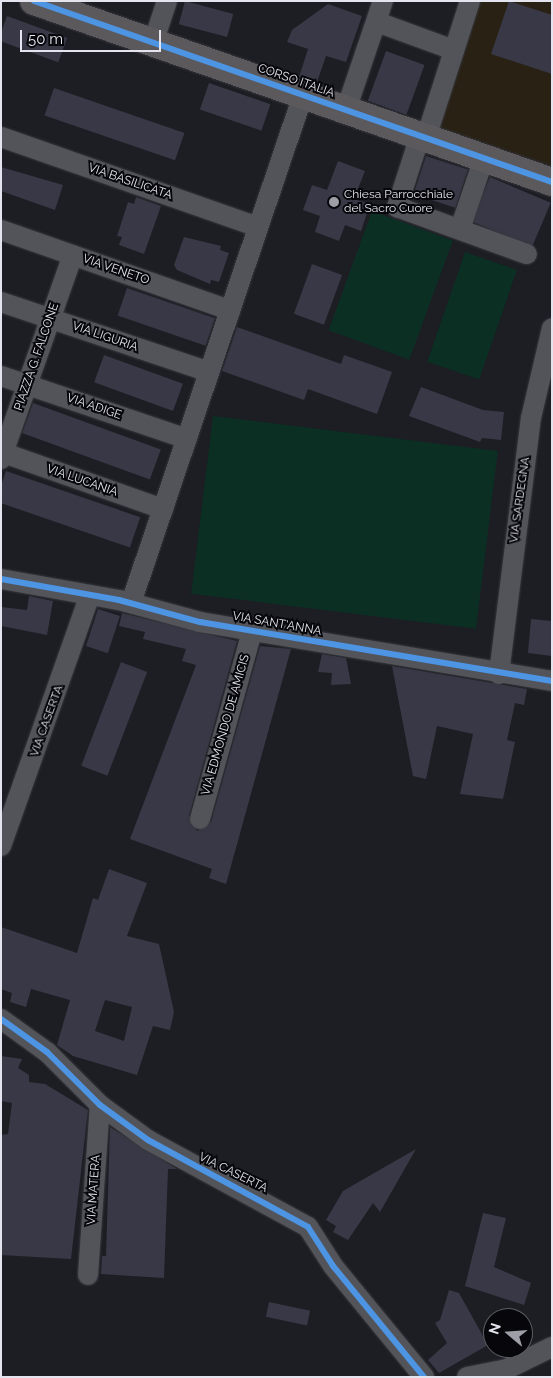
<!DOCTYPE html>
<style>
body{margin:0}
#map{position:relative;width:553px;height:1378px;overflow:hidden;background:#1d1d24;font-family:Raleway,sans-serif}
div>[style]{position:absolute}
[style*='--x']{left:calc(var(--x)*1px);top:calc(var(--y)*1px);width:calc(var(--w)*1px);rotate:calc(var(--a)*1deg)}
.education>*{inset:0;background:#282114}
.green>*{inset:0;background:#0c2f23;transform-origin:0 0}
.building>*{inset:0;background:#393846;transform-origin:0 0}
.roads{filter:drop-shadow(0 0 1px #37373e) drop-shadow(0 0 1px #37373e)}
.street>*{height:20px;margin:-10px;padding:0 10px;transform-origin:10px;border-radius:10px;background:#53545a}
.secondary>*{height:28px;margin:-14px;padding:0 14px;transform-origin:14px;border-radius:14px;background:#5b595b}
.cycleway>*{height:6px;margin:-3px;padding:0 3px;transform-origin:3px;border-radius:3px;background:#4d94e3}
.dots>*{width:14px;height:14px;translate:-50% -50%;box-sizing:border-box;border:2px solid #06060b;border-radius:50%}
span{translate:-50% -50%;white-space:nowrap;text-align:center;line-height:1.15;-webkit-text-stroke:4px #06060b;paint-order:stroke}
.street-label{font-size:12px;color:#e3e4ed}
.poi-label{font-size:12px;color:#e3e4ed}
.left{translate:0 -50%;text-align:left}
.frame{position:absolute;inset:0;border:2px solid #e3e4ed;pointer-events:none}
.north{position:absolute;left:483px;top:1308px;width:50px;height:50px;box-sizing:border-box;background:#06060b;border:1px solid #5e5f65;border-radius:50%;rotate:288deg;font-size:14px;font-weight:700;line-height:20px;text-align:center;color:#e3e4ed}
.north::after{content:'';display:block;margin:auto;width:18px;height:22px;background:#9e9ea7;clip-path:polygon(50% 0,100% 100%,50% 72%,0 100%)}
.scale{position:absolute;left:20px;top:30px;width:141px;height:22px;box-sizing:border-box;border:2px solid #e3e4ed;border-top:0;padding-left:6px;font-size:15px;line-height:18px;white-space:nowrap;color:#e3e4ed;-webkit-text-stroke:4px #06060b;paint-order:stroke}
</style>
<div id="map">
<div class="education">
<div style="clip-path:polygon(476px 1px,552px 1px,552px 166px,435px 126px)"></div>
</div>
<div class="green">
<div style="left:372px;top:211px;width:86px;height:127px;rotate:20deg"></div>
<div style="left:465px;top:252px;width:55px;height:116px;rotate:19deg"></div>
<div style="left:213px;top:416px;width:287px;height:179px;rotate:7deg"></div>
</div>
<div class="building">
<div style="left:185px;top:1px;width:50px;height:24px;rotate:15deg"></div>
<div style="clip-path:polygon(509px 1px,552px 15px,552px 74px,491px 54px)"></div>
<div style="clip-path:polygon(328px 4px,362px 16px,346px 62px,326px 56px,317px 82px,299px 77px,308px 49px,287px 42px,292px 30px)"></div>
<div style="left:7px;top:16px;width:64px;height:26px;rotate:20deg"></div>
<div style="left:386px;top:51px;width:41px;height:53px;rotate:20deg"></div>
<div style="left:209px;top:83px;width:65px;height:28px;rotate:19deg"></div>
<div style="left:54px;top:88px;width:138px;height:29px;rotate:19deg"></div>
<div style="left:426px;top:156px;width:44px;height:40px;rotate:18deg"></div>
<div style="clip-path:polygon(338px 161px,365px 171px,354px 199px,370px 204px,361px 231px,345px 225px,339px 241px,315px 232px,320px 216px,303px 210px,312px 185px,327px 190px)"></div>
<div style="clip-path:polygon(1px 167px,63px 185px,55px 210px,1px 191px)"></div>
<div style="left:490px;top:177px;width:66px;height:48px;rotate:23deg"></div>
<div style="clip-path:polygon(136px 197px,161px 206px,144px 254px,119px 245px,122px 237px,117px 236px,128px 202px,134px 204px)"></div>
<div style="clip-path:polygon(184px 237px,221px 246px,220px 250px,229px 253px,219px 282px,211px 280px,210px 284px,177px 270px,174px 265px)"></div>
<div style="left:312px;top:264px;width:32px;height:53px;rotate:20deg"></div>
<div style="left:127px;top:288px;width:93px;height:29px;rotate:19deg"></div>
<div style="clip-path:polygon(237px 327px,341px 364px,344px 355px,392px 372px,377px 414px,308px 389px,304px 400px,222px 371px)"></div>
<div style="left:104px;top:355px;width:84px;height:29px;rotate:20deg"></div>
<div style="clip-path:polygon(421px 387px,483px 410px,504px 412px,501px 440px,482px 438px,480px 442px,409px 416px)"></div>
<div style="left:33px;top:403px;width:136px;height:32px;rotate:20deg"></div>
<div style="left:6px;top:471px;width:142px;height:32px;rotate:19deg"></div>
<div style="clip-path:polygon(29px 596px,53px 601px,47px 635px,1px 626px,1px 607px,27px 610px)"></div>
<div style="left:98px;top:609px;width:23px;height:39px;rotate:18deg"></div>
<div style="clip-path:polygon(122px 613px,237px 641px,189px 816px,197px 831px,211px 822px,260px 646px,291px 649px,226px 884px,209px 878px,212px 869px,130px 839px,196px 665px,182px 661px,186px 649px,143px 639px,145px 632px,119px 626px)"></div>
<div style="clip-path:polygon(531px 619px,552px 621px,552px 656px,528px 653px)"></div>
<div style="clip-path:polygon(322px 654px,346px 658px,351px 684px,331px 685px,332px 673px,318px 672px)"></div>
<div style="left:121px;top:662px;width:28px;height:111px;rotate:21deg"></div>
<div style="clip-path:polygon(392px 666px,527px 689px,524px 705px,515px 703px,507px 740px,515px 742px,503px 799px,460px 794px,473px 734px,437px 726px,426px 779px,413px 776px)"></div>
<div style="clip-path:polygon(evenodd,109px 869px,147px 883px,127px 936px,159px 944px,174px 1012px,170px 1030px,153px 1026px,137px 1075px,73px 1056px,57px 1045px,70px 1000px,31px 989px,26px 1007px,10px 1002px,12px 993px,1px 989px,1px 927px,77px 953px,93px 898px,98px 900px,109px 869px,105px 1000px,132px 1007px,124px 1041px,95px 1031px,105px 1000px)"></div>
<div style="clip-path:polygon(1px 1056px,22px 1059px,18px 1068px,29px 1075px,29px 1082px,45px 1084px,88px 1110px,71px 1259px,1px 1255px,1px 1135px,8px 1134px,12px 1103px,1px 1101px)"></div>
<div style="clip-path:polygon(110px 1127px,177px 1169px,168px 1169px,164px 1278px,101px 1274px,102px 1256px,106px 1256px)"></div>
<div style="clip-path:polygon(416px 1149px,380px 1212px,373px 1203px,348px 1240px,333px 1232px,336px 1226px,326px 1220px,343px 1191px)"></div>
<div style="clip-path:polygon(483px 1213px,506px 1218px,494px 1267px,531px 1283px,524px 1305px,465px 1286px)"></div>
<div style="clip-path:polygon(449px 1290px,459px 1293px,488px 1345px,439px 1373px,428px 1360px,447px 1343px,435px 1323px,440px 1320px)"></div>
<div style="left:269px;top:1302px;width:42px;height:15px;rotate:12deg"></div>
</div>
<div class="roads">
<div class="street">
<div style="--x:377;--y:22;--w:82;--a:20"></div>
<div style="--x:153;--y:43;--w:44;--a:-71.6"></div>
<div style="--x:346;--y:110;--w:115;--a:-71.3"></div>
<div style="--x:420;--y:136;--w:75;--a:107.9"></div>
<div style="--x:397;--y:207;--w:138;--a:19.9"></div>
<div style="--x:1;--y:137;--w:272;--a:19.3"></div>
<div style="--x:426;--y:138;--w:144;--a:-72.2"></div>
<div style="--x:460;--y:229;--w:75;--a:-71.3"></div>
<div style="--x:1;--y:230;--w:243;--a:19.3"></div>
<div style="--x:1;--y:302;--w:219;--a:18.6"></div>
<div style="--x:1;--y:376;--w:196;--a:18.7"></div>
<div style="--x:1;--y:452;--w:172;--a:19.4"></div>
<div style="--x:1;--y:459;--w:216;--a:-70.6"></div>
<div style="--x:1;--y:579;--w:120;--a:10.1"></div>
<div style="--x:119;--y:600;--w:84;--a:15.2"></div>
<div style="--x:200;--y:622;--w:357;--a:9.5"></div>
<div style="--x:131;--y:603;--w:536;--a:-71.29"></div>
<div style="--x:499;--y:674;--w:258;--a:-82.9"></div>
<div style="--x:531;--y:418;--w:92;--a:-76.9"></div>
<div style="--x:200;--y:819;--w:195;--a:-74.5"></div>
<div style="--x:1;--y:846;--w:266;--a:-70.5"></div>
<div style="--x:1;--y:1019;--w:57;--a:35.7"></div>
<div style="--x:47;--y:1052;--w:75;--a:45"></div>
<div style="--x:100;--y:1105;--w:59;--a:36.1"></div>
<div style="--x:148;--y:1140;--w:182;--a:28.5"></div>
<div style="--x:308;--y:1227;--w:46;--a:57.3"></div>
<div style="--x:333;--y:1266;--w:144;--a:50.7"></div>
<div style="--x:88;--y:1275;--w:170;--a:-86"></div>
<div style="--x:467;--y:1377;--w:41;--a:-11.3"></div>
<div style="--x:507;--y:1369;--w:50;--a:-26.1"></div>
</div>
<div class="secondary">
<div style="--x:34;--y:1;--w:549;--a:19.26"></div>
</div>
</div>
<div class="cycleway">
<div style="--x:34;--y:1;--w:549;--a:19.26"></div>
<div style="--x:1;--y:579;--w:120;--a:10.1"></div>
<div style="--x:119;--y:600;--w:84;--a:15.2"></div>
<div style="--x:200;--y:622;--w:357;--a:9.5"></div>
<div style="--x:1;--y:1019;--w:57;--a:35.7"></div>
<div style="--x:47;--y:1052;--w:75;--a:45"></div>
<div style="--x:100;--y:1105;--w:59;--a:36.1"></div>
<div style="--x:148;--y:1140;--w:182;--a:28.5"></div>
<div style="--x:308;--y:1227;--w:46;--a:57.3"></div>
<div style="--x:333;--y:1266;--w:144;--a:50.7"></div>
</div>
<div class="dots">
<div style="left:334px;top:202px;background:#9e9ea7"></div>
</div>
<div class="street-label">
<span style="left:296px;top:81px;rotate:19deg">CORSO ITALIA</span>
<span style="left:130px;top:182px;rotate:19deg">VIA BASILICATA</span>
<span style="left:116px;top:270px;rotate:19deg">VIA VENETO</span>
<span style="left:105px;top:337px;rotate:19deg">VIA LIGURIA</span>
<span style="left:37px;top:357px;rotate:-71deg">PIAZZA G. FALCONE</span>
<span style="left:94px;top:407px;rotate:19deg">VIA ADIGE</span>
<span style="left:82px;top:481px;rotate:19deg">VIA LUCANIA</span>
<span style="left:520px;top:500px;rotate:-82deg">VIA SARDEGNA</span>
<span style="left:277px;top:624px;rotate:10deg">VIA SANT'ANNA</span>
<span style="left:47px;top:721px;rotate:-70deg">VIA CASERTA</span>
<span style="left:226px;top:725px;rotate:-74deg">VIA EDMONDO DE AMICIS</span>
<span style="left:233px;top:1173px;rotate:26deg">VIA CASERTA</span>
<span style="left:94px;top:1190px;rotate:-86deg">VIA MATERA</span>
</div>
<div class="poi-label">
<span class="left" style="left:344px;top:202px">Chiesa Parrocchiale<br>del Sacro Cuore</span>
</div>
<div class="frame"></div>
<div class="north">N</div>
<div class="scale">50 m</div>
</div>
